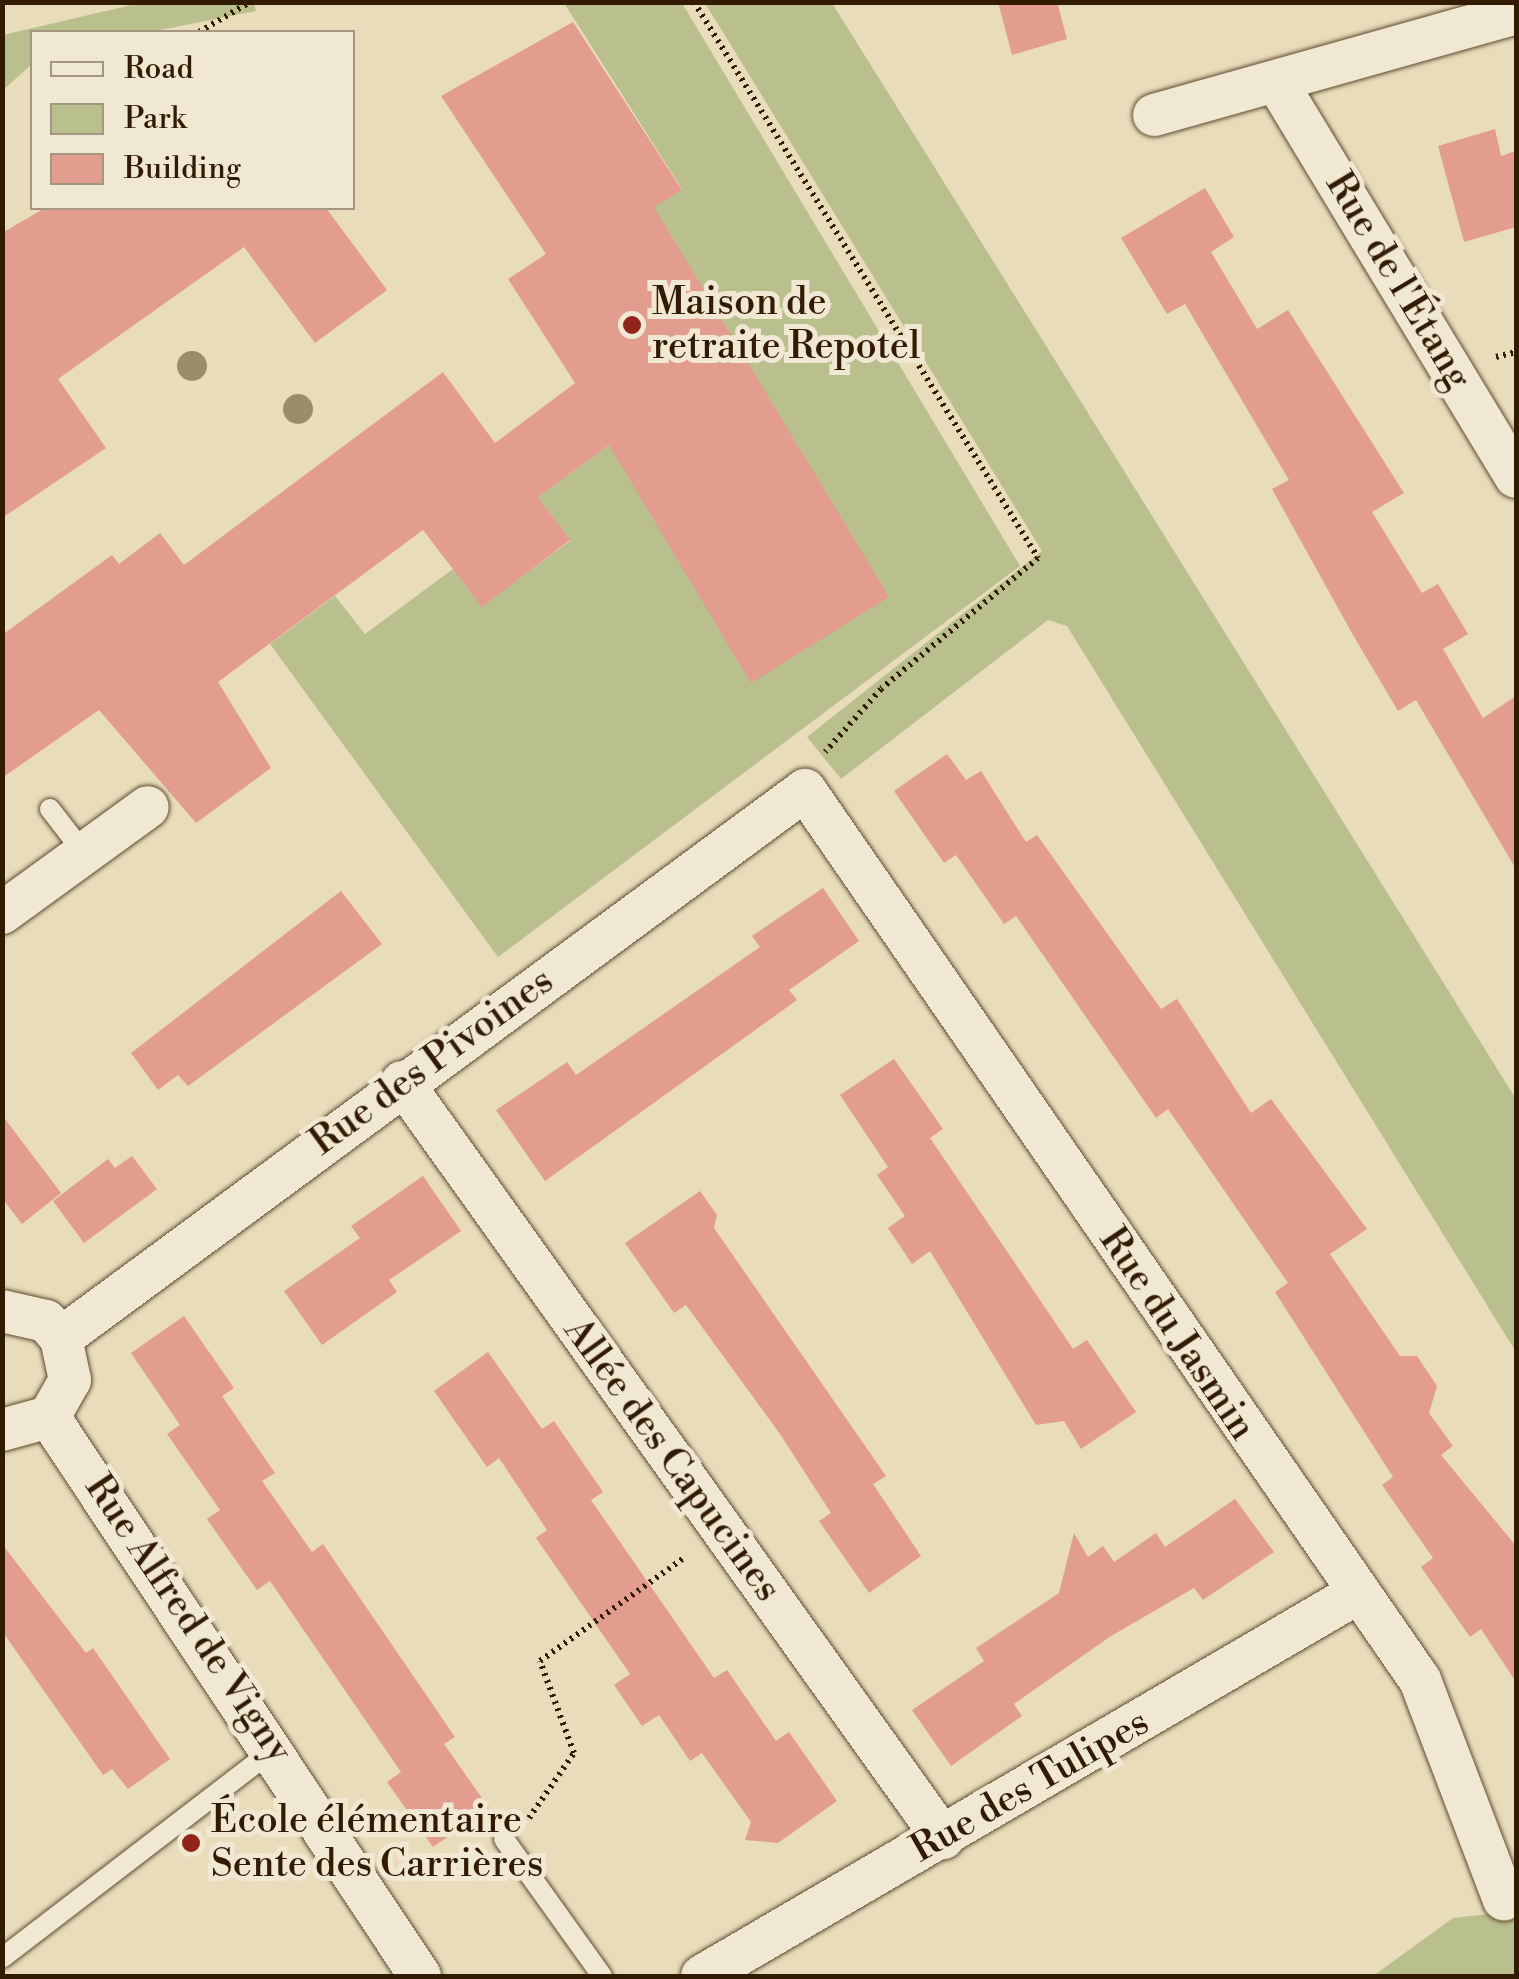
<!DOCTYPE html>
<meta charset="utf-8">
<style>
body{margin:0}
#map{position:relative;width:1519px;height:1979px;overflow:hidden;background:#e8dcba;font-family:"Libre Bodoni",serif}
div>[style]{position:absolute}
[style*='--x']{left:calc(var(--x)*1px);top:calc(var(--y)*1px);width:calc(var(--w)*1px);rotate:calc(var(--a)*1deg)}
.green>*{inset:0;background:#b9bf8d}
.building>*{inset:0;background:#e29d8f}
.path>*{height:6px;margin-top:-3px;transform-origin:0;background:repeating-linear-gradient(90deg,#321b03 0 2.5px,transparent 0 7.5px)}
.roads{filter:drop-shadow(0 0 2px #604b31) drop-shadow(0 0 2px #604b31)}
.service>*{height:20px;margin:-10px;padding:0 10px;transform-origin:10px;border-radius:10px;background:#f0e8d2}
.minor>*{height:42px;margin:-21px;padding:0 21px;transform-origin:21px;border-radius:21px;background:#f0e8d2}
.trees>*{width:30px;height:30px;margin:-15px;border-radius:50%;background:#9a8d6c}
.dots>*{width:28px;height:28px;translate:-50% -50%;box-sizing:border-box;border:5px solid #f0e8d2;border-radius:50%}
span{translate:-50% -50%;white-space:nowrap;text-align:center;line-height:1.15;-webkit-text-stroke:10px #f0e8d2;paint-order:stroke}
.street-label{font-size:38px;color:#321b03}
.poi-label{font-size:38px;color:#321b03}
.left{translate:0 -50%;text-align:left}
.frame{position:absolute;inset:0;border:5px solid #321b03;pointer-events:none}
.legend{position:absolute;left:30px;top:30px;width:325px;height:180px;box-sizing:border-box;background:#f0e8d2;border:2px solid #a4967f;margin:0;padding:12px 18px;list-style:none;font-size:30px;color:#321b03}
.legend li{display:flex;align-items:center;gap:20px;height:50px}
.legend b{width:50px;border:2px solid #a4967f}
</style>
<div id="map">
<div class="green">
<div style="clip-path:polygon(140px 3px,254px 3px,256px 11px,150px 32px,32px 32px,32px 64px,3px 90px,3px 35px)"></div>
<div style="clip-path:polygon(564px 3px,682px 3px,1020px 566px,498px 957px,270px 644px,335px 596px,365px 634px,453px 569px,482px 606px,570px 541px,538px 497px,609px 445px,654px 207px,682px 189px)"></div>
<div style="clip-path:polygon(705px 3px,832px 3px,1516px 1099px,1516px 1352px,1067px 626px,1048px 620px,841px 779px,807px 737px,1042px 551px)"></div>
<div style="clip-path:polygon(1516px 1911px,1516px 1976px,1373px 1976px,1453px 1918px)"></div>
</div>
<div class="building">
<div style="clip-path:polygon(998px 2px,1057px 2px,1067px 39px,1012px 55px)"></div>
<div style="clip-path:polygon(573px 22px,682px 190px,654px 207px,889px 597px,751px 683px,609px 445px,538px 497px,570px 540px,482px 607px,423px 530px,218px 682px,271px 768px,196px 823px,99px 710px,2px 778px,2px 635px,112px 555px,119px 564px,160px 533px,184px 565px,443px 372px,495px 443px,575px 383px,508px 279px,546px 254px,441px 96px)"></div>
<div style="clip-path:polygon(1495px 129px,1501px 156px,1516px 151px,1516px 227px,1464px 242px,1438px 146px)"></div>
<div style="clip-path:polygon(1205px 188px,1234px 237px,1211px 252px,1257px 329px,1288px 310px,1404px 493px,1372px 512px,1422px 593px,1438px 584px,1468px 634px,1443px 649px,1483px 718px,1516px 696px,1516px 869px,1416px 700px,1398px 711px,1353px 635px,1272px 489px,1289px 480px,1185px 304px,1167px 314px,1121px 238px)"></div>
<div style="clip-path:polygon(45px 208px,326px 208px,387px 290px,315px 343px,244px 247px,58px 379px,106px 448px,2px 518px,2px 233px)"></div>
<div style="clip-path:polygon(947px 754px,966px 780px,981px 771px,1026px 842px,1037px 835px,1161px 1009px,1177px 999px,1251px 1113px,1271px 1099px,1367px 1229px,1330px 1254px,1400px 1356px,1417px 1356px,1437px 1386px,1429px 1413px,1453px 1446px,1441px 1455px,1516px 1546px,1516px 1682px,1481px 1629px,1470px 1637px,1421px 1567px,1433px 1558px,1382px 1485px,1393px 1477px,1275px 1292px,1288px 1283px,1168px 1109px,1156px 1118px,1016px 916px,1004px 924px,956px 855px,944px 863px,894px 791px)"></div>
<div style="clip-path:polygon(823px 888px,859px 941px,789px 990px,797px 1000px,545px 1181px,496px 1110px,567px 1062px,576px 1075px,760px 947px,752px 936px)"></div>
<div style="clip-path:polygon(341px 891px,382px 944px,188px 1086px,178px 1075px,158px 1090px,131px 1053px)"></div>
<div style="clip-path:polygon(894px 1059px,943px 1129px,930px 1138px,1021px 1272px,1073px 1349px,1087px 1340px,1136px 1412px,1081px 1449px,1064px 1421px,1036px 1425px,930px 1251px,912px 1264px,888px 1228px,905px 1216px,877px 1175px,888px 1167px,840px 1095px)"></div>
<div style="clip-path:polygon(2px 1115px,61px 1193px,22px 1224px,2px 1198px)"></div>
<div style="clip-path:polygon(132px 1156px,157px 1189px,84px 1243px,53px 1201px,108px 1159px,115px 1168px)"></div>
<div style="clip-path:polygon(423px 1176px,461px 1231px,389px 1280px,397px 1292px,322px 1345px,284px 1291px,360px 1238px,351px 1226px)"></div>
<div style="clip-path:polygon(700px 1191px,717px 1215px,714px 1228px,886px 1476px,873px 1484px,921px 1556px,869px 1593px,819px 1521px,831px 1513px,780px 1434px,686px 1305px,674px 1313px,625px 1243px)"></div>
<div style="clip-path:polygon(184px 1316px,234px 1388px,222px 1396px,275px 1473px,262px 1481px,312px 1552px,323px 1544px,455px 1737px,444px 1744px,489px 1808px,433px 1847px,387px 1782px,401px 1772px,270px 1581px,257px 1590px,232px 1555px,207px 1519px,220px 1510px,167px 1434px,180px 1425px,131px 1353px)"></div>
<div style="clip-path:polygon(488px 1352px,542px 1429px,554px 1421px,603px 1492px,591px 1500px,714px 1678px,727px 1670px,776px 1741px,789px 1732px,837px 1801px,778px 1843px,745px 1840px,751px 1822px,702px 1753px,690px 1761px,659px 1715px,642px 1726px,614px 1685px,630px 1674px,536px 1538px,547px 1530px,499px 1458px,487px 1467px,434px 1391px)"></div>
<div style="clip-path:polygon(1235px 1499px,1274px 1552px,1203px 1600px,1194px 1588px,1111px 1636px,1014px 1704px,1022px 1716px,951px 1766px,912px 1710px,984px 1661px,976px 1648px,1059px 1593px,1074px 1533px,1088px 1557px,1103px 1546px,1114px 1562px,1156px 1533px,1165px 1547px)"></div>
<div style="clip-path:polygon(2px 1544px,86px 1653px,93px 1648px,170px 1759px,128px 1789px,112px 1769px,103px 1775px,2px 1631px)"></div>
</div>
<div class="path">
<div style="--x:694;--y:2;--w:654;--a:58.25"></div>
<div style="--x:1038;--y:558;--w:204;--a:140.2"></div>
<div style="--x:881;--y:689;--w:84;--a:131.6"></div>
<div style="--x:199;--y:32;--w:59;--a:-30.5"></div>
<div style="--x:1496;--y:357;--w:21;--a:-14"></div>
<div style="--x:529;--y:1818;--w:79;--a:-55.3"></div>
<div style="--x:574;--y:1753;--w:98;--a:-110.3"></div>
<div style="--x:540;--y:1661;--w:178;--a:-35.6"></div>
</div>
<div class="roads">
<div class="service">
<div style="--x:50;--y:809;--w:56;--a:52.3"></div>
<div style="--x:504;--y:1839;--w:168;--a:54.4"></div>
<div style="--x:2;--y:1958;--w:343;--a:-37.5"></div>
</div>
<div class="minor">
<div style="--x:1279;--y:86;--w:457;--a:58.8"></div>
<div style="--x:1154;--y:115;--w:376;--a:-15.7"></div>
<div style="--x:2;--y:913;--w:180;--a:-36"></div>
<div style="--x:402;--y:1082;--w:930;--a:54.41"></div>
<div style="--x:2;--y:1311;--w:45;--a:12.8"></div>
<div style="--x:46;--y:1321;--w:23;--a:49"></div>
<div style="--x:61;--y:1338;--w:43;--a:77.9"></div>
<div style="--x:70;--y:1380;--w:43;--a:119.6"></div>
<div style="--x:49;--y:1417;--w:49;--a:164.5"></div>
<div style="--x:61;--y:1338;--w:924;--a:-36.37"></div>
<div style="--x:805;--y:790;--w:1082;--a:55.36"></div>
<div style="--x:1420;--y:1680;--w:235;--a:69.1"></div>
<div style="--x:49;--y:1417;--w:671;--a:56.43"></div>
<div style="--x:702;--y:1976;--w:757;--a:-30.29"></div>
</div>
</div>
<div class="trees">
<div style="left:192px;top:366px"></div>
<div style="left:298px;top:409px"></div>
</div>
<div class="dots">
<div style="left:632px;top:325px;background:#8f2418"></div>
<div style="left:191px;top:1843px;background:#8f2418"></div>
</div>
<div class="street-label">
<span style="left:1398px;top:281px;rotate:59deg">Rue de l'Étang</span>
<span style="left:432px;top:1062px;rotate:-36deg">Rue des Pivoines</span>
<span style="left:1177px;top:1334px;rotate:56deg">Rue du Jasmin</span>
<span style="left:672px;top:1460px;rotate:54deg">Allée des Capucines</span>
<span style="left:188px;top:1619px;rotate:56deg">Rue Alfred de Vigny</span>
<span style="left:1030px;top:1786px;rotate:-30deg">Rue des Tulipes</span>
</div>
<div class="poi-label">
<span class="left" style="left:652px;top:325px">Maison de<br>retraite Repotel</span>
<span class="left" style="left:211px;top:1843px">École élémentaire<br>Sente des Carrières</span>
</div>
<div class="frame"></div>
<ul class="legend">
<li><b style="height:12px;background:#f0e8d2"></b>Road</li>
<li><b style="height:28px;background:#b9bf8d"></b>Park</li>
<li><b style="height:28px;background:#e29d8f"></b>Building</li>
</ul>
</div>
